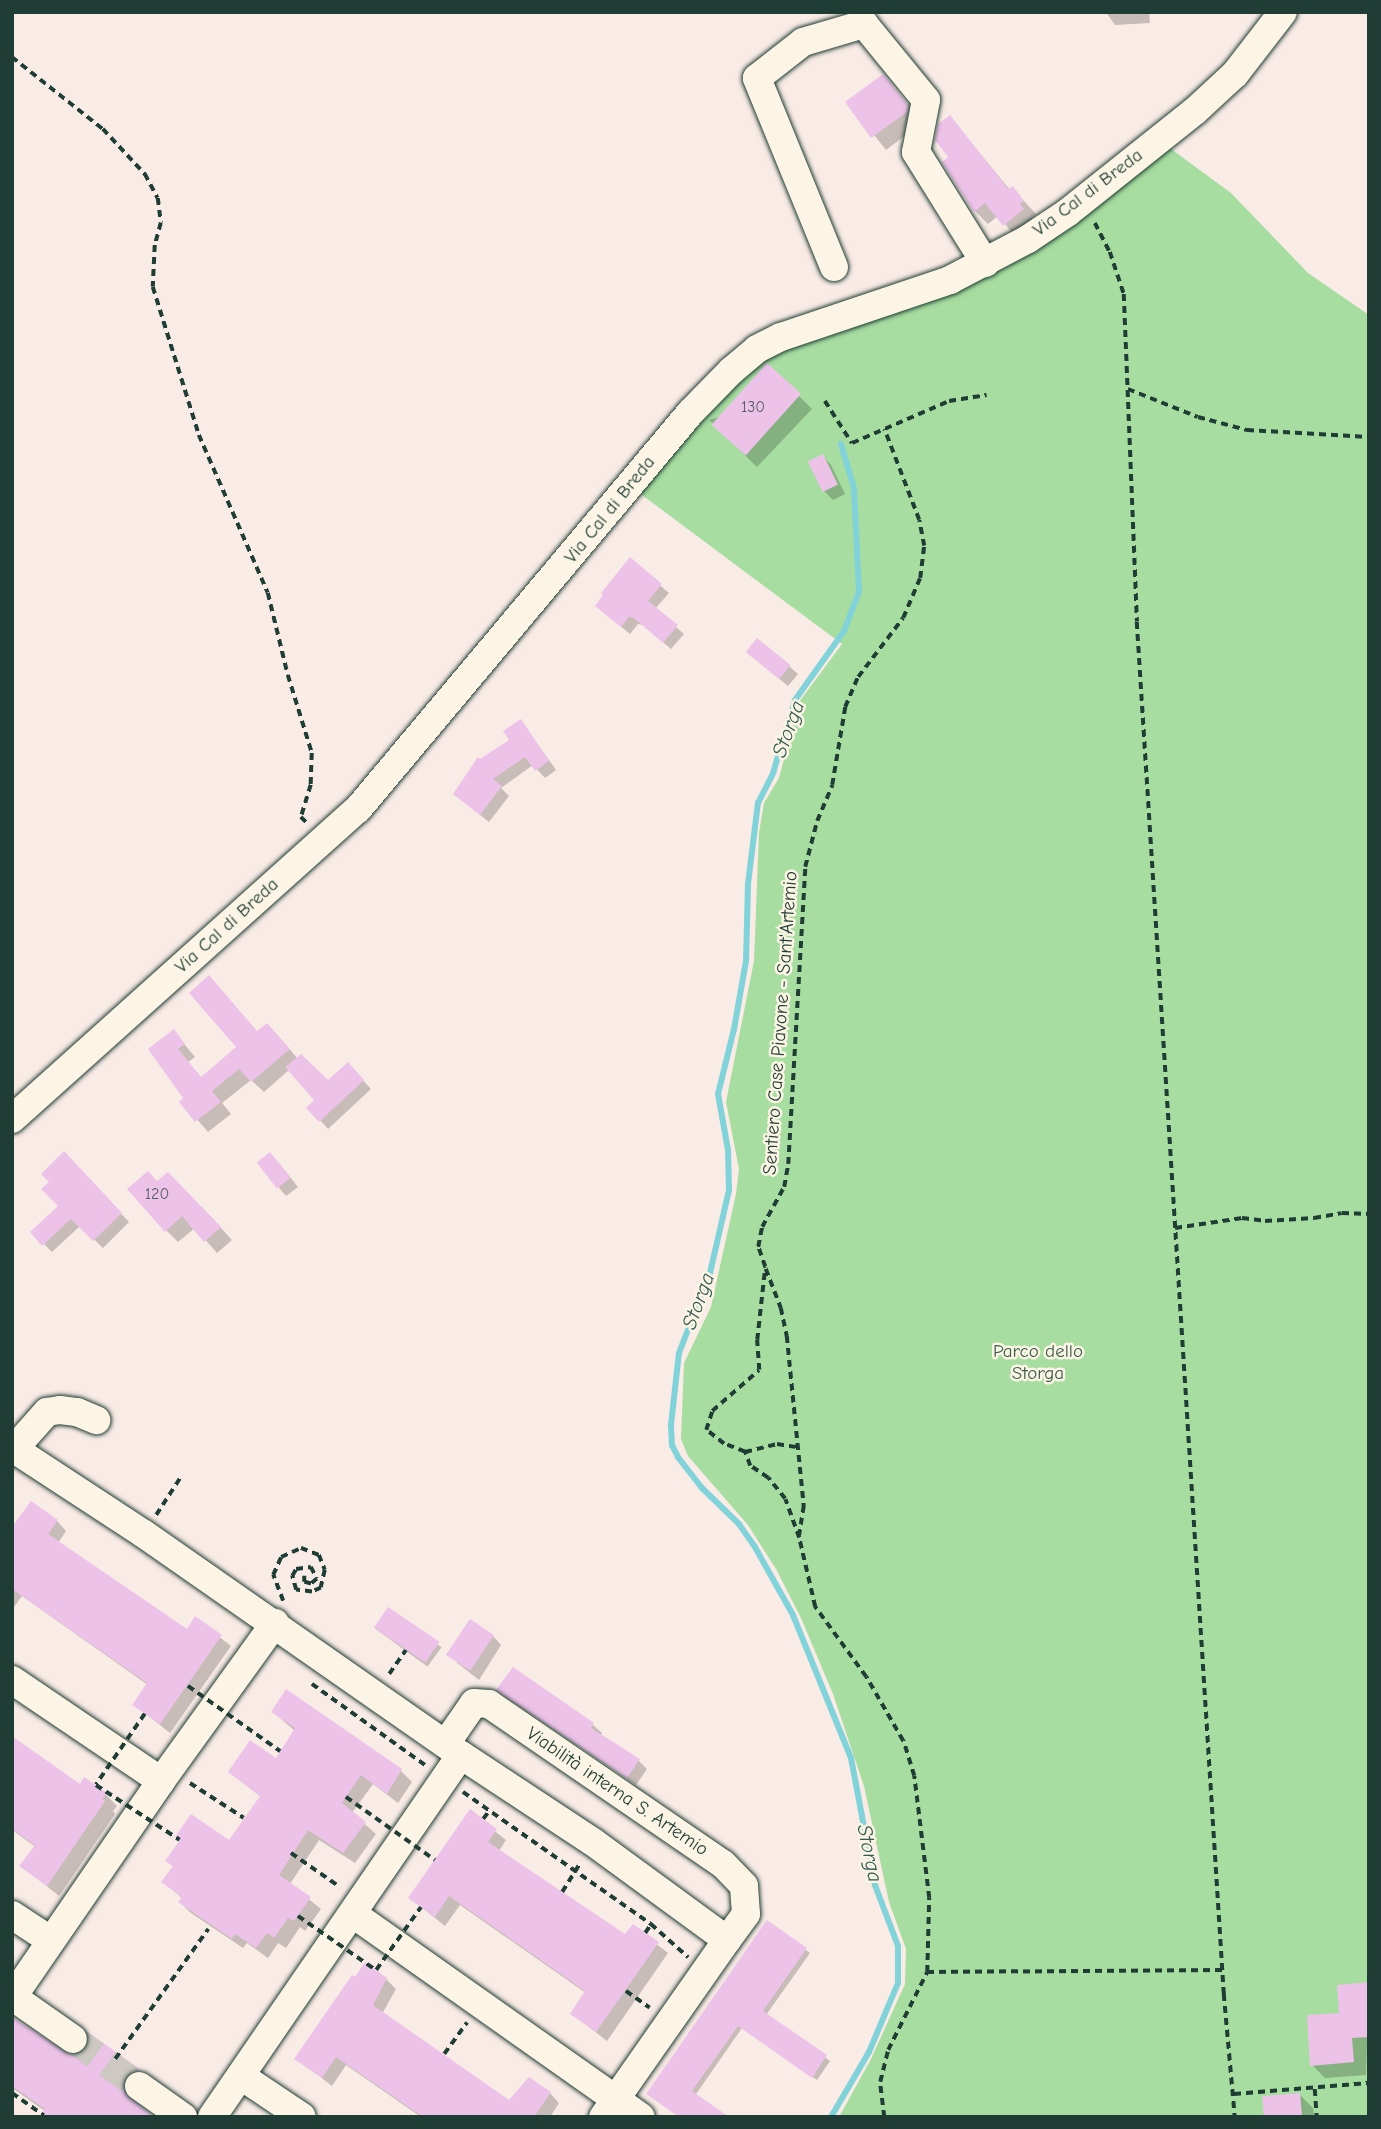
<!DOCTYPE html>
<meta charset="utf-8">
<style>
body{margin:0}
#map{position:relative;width:1381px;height:2129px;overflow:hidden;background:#f9ebe6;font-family:"Comic Neue",sans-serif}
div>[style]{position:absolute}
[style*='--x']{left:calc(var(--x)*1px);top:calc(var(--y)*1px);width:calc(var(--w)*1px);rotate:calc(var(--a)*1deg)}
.green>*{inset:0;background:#a7dda0}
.shadow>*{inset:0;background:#0003;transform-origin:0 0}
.stream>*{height:6px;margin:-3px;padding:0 3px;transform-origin:3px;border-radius:3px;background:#81d3d9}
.building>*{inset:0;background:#edc2e8;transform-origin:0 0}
.minor-tunnel>*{height:28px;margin-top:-14px;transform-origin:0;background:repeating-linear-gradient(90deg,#cdc8c2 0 28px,transparent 0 42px)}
.path>*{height:3.5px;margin-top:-1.75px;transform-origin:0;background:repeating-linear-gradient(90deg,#1f3d34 0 7px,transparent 0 12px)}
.roads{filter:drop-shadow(0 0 2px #1f3d34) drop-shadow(0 0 2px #1f3d34)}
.minor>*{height:28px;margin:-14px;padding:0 14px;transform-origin:14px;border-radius:14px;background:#fcf5e5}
.path-bridge>*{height:3.5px;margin-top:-1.75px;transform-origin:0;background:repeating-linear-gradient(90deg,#1f3d34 0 7px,transparent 0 12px)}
span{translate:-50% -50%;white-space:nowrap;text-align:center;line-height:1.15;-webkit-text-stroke:5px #fcf5e5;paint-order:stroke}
.number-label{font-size:16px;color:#525e61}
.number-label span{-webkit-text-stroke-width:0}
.street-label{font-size:19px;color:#1f3d34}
.park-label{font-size:19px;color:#3a5d4a}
.water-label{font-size:21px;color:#335b55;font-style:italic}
.frame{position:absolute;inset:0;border:14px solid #1f3d34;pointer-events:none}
</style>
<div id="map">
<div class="green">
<div style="clip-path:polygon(1163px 143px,1231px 193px,1308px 273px,1369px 315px,1369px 2117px,839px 2117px,871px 2059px,905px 1984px,906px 1949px,889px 1902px,864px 1786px,833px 1694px,801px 1618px,776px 1569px,748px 1525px,688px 1456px,681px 1439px,684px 1363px,711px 1307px,736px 1194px,739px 1169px,726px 1102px,754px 961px,759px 833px,764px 803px,779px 778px,799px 702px,842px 644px,634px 489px,750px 363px,897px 309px)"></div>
</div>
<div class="shadow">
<div style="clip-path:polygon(1106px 12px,1149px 12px,1150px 23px,1115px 25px)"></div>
<div style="clip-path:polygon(883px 76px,921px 120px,919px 125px,886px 150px,848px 102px)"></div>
<div style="clip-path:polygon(950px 117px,1010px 190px,1012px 188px,1036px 214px,1032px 218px,1036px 223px,1017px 238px,998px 216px,988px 224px,975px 211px,944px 162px,951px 157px)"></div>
<div style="clip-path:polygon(799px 396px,812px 409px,757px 467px,709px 420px)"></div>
<div style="clip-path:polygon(823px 456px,831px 465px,845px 494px,833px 500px,824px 491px)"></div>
<div style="clip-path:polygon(630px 560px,669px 593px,655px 609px,684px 634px,671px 649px,643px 625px,638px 624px,630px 634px,605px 613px)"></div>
<div style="clip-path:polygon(756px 660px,789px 666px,798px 674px,788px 686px)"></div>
<div style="clip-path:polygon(521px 721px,556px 770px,545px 778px,533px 765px,501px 788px,509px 796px,489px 822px,464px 802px,480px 761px,511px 740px)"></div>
<div style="clip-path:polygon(174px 1032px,195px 1057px,188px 1062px,202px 1078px,257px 1032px,278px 1036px,298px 1059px,328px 1082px,355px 1072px,371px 1089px,328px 1129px,309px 1108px,317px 1101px,290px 1069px,264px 1092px,251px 1080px,222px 1103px,231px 1114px,208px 1132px,182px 1102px,186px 1099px)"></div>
<div style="clip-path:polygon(64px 1154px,129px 1222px,103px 1248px,80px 1226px,52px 1252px,32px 1232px,61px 1206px,51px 1182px)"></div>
<div style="clip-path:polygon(278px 1162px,298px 1187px,286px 1196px,258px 1163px)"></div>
<div style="clip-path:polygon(157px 1183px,199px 1208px,201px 1206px,232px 1240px,217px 1253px,195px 1228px,178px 1242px,166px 1230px)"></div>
<div style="clip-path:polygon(57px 1521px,66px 1531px,58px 1543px,187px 1631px,196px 1619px,231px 1646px,170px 1733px,135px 1705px,148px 1685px,22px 1596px,12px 1610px,12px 1530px)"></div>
<div style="left:389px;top:1609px;width:65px;height:24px;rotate:36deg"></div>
<div style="clip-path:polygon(493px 1636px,501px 1645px,479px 1680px,456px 1662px)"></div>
<div style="clip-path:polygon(514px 1669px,593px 1725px,602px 1733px,600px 1736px,639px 1761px,647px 1769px,636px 1785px,507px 1698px,499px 1689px)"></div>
<div style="clip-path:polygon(273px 1712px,401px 1771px,412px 1782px,398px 1803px,373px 1784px,352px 1813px,376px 1834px,355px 1863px,319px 1840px,290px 1884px,321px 1909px,305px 1931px,300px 1927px,286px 1948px,278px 1943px,268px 1958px,247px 1943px,243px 1948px,191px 1913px,180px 1902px,183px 1899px,164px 1882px,174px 1868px,168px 1861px,229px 1842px,261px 1797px,230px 1772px,277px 1761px,295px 1731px)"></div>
<div style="clip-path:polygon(12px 1739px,80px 1787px,105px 1794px,117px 1806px,113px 1811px,115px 1814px,59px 1896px,22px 1866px,36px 1847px,12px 1830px)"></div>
<div style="clip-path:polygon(470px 1812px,506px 1840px,499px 1851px,626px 1936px,633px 1926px,668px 1953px,607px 2041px,572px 2014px,586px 1993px,460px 1905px,445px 1926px,410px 1898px)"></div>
<div style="clip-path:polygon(768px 1923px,810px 1953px,766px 2015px,830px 2061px,817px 2080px,742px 2028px,680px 2117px)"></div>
<div style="clip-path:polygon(386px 1979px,396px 1989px,382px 2014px,509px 2102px,550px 2093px,559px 2103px,550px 2117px,421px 2117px,346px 2065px,332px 2086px,296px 2058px)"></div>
<div style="clip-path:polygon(1369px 1984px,1366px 2075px,1325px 2078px,1312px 2065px)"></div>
<div style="clip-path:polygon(12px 2024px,71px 2057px,88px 2050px,89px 2035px,151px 2082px,134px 2099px,138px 2107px,45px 2111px,12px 2088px)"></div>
<div style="clip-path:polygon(1300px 2095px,1313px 2108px,1314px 2117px,1265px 2117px)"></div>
</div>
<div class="stream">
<div style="--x:831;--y:2117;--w:75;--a:-59.7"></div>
<div style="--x:869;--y:2052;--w:75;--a:-67.2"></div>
<div style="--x:898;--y:1983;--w:37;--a:-90"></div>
<div style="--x:898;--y:1946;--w:65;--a:-110.7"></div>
<div style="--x:875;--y:1885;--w:129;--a:-100.7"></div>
<div style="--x:851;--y:1758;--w:154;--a:-112.1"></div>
<div style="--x:793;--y:1615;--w:78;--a:-119.2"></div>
<div style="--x:755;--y:1547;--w:28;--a:-125"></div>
<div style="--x:739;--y:1524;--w:52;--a:-135.8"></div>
<div style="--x:702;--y:1488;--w:39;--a:-128"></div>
<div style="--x:678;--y:1457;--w:13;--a:-117"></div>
<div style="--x:672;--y:1445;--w:20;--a:-93"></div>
<div style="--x:671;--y:1425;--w:72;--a:-83.7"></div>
<div style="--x:679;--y:1353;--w:86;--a:-68.8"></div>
<div style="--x:710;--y:1273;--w:85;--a:-77.1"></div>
<div style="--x:729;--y:1190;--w:40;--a:-91.4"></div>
<div style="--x:728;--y:1150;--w:57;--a:-100.1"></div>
<div style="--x:718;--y:1094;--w:67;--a:-76.2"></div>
<div style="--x:734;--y:1029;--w:69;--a:-80"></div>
<div style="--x:746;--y:961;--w:77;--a:-88.5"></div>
<div style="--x:748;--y:884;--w:82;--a:-83"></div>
<div style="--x:758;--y:803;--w:34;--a:-63"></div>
<div style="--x:773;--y:773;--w:76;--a:-73.2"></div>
<div style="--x:795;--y:700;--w:85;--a:-54.6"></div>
<div style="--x:844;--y:631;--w:42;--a:-69"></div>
<div style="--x:859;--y:592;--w:104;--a:-92.8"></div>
<div style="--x:854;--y:488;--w:46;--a:-106.5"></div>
</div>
<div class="building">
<div style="clip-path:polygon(883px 74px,908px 105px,907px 112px,871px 138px,845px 102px)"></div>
<div style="clip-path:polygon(950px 115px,1008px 189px,1013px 186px,1024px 201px,1020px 204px,1024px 209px,1003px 226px,985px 203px,974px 212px,942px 162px,948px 157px,935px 140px,938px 124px)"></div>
<div style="left:767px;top:363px;width:46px;height:83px;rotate:42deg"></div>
<div style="left:823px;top:454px;width:34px;height:17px;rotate:64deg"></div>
<div style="clip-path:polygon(630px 557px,662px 584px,648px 601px,678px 625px,663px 643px,634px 618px,629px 617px,621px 627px,595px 606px,603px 595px,601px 593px)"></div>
<div style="left:757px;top:638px;width:43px;height:18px;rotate:39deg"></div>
<div style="clip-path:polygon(521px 719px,549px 761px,535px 771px,525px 757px,493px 779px,502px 786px,480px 815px,453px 794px,478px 757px,480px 759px,509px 740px,503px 731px)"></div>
<div style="clip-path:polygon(209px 975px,257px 1031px,267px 1023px,290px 1049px,251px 1082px,239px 1069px,212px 1091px,221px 1102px,195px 1122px,179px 1102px,183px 1098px,148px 1049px,174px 1029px,185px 1044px,178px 1049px,201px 1077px,236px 1047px,189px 993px)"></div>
<div style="clip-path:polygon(301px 1054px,328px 1080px,348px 1062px,364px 1080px,319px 1122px,306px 1108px,314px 1100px,285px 1067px)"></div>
<div style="clip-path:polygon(64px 1151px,122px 1213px,93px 1241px,71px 1219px,42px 1246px,30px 1232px,58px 1206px,41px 1189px,49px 1182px,41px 1174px)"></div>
<div style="left:270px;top:1152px;width:33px;height:17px;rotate:52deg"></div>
<div style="clip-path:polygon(148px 1171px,157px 1181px,168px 1172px,221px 1227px,204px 1242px,182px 1216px,165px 1232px,127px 1189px)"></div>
<div style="clip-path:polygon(31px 1501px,58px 1520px,48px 1534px,187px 1629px,195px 1616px,222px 1635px,160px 1724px,132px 1705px,147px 1683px,12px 1589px,12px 1527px)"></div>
<div style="left:388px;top:1607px;width:62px;height:25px;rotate:34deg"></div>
<div style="left:470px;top:1619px;width:29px;height:43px;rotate:34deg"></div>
<div style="clip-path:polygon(513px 1667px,594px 1723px,591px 1728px,640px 1759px,627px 1778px,496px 1690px)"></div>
<div style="clip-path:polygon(286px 1689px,402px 1769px,387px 1794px,361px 1775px,342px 1803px,366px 1822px,343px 1853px,308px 1830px,279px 1875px,311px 1897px,294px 1921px,288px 1918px,274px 1938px,267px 1933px,256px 1948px,235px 1934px,232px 1939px,178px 1902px,182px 1897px,161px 1882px,173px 1866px,165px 1861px,180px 1840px,175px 1837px,191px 1814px,229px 1840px,260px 1796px,228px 1772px,250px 1740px,276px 1758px,295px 1728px,271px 1712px)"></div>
<div style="clip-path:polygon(12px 1736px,80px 1784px,84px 1777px,107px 1793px,102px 1799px,105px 1801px,47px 1886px,19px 1866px,35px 1845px,12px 1829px)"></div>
<div style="clip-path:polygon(470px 1809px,497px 1829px,488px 1842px,625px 1934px,633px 1924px,659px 1942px,596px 2032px,570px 2014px,585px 1991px,449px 1896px,435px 1917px,408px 1898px)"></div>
<div style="clip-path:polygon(767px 1920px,807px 1948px,763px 2011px,827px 2055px,812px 2078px,738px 2026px,692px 2091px,729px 2117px,679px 2117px,646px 2094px)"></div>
<div style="clip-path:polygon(365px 1962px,387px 1978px,373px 2005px,509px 2100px,529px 2077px,551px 2092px,534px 2117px,423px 2117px,336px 2057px,322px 2078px,294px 2059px,352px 1975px,355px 1977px)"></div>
<div style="clip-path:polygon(1369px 1982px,1369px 2037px,1352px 2038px,1354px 2062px,1310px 2066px,1307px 2015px,1339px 2013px,1337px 1985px)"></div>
<div style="clip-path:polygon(12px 2017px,71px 2055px,86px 2049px,88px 2032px,141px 2070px,126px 2076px,124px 2092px,154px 2117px,39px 2117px,45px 2109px,12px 2086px)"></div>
<div style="left:1300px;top:2093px;width:24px;height:38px;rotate:85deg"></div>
</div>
<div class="minor-tunnel">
<div style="--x:73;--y:2039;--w:81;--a:35.5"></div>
</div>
<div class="path">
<div style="--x:12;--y:57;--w:116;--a:38.4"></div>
<div style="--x:103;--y:129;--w:62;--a:47"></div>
<div style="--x:145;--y:174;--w:27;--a:62"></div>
<div style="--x:158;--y:198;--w:25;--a:83"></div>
<div style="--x:161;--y:223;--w:23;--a:105"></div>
<div style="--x:155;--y:245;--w:42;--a:92.7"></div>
<div style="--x:153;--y:287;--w:155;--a:72.7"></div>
<div style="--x:199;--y:435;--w:172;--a:66.4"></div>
<div style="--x:268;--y:593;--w:84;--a:76.3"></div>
<div style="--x:288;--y:675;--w:82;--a:72.9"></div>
<div style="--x:312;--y:753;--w:32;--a:92"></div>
<div style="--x:311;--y:785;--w:34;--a:107"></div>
<div style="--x:301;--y:817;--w:8;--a:45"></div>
<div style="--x:1095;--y:223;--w:33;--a:63"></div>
<div style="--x:1110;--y:252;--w:44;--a:71.6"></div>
<div style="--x:1124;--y:294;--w:328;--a:87.7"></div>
<div style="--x:1137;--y:622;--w:1375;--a:86.37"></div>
<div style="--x:1224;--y:1994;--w:123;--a:84.9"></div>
<div style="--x:1128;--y:389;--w:75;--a:21.8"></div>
<div style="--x:1198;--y:417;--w:51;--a:14.9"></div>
<div style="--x:1247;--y:430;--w:122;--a:3.3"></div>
<div style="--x:825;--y:401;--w:50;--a:57.3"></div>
<div style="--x:852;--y:443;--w:106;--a:-23.4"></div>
<div style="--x:949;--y:401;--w:38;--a:-9"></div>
<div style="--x:1175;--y:1228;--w:68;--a:-8.5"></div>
<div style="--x:1242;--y:1218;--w:23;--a:7"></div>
<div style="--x:1265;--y:1221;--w:49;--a:-3.5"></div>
<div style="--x:1314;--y:1218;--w:28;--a:-10"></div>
<div style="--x:1342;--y:1213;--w:27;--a:2"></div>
<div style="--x:766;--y:1269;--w:42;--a:69"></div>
<div style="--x:781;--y:1308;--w:29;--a:78"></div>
<div style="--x:787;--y:1336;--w:171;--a:84.3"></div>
<div style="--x:804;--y:1506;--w:30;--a:99"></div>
<div style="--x:745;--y:1452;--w:33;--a:-14"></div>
<div style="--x:777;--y:1444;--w:20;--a:9"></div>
<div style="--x:156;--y:1515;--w:44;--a:-57"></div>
<div style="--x:283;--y:1601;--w:28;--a:-111"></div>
<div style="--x:273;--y:1575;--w:20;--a:-66"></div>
<div style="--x:281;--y:1557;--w:22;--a:-24"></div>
<div style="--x:301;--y:1548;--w:19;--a:21"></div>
<div style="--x:319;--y:1555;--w:16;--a:68"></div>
<div style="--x:325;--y:1570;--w:18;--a:103"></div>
<div style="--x:321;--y:1588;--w:10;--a:156"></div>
<div style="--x:312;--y:1592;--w:16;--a:-173"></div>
<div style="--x:296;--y:1590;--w:15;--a:-106"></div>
<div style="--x:292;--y:1576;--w:8;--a:-60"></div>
<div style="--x:296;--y:1569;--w:15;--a:-8"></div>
<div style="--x:311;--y:1567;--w:13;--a:63"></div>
<div style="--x:317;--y:1579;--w:8;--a:140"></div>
<div style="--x:311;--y:1584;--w:7;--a:-164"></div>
<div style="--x:304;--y:1582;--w:6;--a:-90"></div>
<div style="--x:389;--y:1674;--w:29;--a:-55"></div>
<div style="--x:312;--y:1684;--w:139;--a:35.6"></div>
<div style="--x:190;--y:1783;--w:64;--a:32.9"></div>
<div style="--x:463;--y:1792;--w:230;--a:35.1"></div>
<div style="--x:651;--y:1924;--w:50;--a:41.7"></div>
<div style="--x:483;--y:1819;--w:10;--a:-53"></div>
<div style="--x:291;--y:1853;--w:60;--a:34.8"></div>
<div style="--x:562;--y:1892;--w:36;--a:-58"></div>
<div style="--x:645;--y:1933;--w:11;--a:-56"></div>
<div style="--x:927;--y:1972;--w:295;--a:-0.4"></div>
<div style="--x:626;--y:1991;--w:29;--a:35"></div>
<div style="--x:444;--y:2054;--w:39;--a:-54"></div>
<div style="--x:115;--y:2059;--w:160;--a:-54.4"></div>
<div style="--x:1315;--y:2089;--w:28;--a:86"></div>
<div style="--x:12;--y:2093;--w:39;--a:35"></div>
<div style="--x:1234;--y:2094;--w:135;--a:-4.7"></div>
<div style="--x:884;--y:2117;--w:35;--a:-97"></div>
<div style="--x:880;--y:2082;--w:33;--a:-76"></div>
<div style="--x:888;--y:2050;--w:87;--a:-63.4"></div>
<div style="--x:927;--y:1972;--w:74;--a:-88.5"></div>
<div style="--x:929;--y:1898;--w:123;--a:-97"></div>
<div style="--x:914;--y:1776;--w:37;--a:-107"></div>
<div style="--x:903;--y:1741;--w:74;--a:-120"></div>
<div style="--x:866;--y:1677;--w:87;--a:-126.1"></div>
<div style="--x:815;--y:1607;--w:71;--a:-103.1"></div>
<div style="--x:799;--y:1538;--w:41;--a:-109.7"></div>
<div style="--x:785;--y:1499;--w:27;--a:-129"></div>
<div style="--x:768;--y:1478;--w:22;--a:-146"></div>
<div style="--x:750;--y:1466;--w:15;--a:-110"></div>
<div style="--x:745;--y:1452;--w:22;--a:-159"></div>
<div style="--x:724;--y:1444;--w:23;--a:-142"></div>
<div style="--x:706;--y:1430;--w:20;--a:-72"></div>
<div style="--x:712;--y:1411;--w:62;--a:-41.1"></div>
<div style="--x:759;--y:1370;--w:30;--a:-94"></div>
<div style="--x:757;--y:1340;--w:73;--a:-83.7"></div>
<div style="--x:765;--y:1267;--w:21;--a:-109"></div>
<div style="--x:758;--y:1247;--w:20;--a:-79"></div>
<div style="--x:762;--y:1227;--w:46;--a:-61.2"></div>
<div style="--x:784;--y:1187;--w:23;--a:-80"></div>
<div style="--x:788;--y:1164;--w:297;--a:-86.7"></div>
<div style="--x:805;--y:867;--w:48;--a:-75.4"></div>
<div style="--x:817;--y:821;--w:39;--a:-67"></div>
<div style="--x:832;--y:785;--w:79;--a:-80.5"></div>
<div style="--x:845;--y:707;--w:33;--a:-67"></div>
<div style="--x:858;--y:677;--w:74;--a:-52.7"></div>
<div style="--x:903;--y:618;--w:43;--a:-67"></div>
<div style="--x:920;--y:578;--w:32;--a:-83"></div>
<div style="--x:924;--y:546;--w:26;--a:-101"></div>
<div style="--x:919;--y:520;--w:97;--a:-111"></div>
</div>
<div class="roads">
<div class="minor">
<div style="--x:834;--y:267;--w:204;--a:-112.2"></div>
<div style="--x:757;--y:78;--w:58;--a:-38"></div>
<div style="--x:803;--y:42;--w:64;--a:-16.4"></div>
<div style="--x:864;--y:24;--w:98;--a:50.8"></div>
<div style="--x:926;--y:100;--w:53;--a:100.9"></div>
<div style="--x:916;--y:152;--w:131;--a:58.1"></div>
<div style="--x:12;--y:1119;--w:465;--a:-41.9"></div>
<div style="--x:358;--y:809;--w:517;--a:-50.02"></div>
<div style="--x:690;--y:413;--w:59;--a:-45.7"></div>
<div style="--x:731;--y:371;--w:34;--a:-40"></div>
<div style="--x:757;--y:349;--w:27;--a:-27"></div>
<div style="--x:781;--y:337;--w:178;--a:-18.6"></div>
<div style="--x:950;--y:280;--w:88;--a:-27.7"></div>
<div style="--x:1028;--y:239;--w:47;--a:-33.7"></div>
<div style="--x:1067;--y:213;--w:164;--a:-38.6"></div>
<div style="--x:1195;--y:111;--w:54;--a:-42.8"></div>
<div style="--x:1235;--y:74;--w:78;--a:-52.3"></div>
<div style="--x:14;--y:1449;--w:50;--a:-48.3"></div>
<div style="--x:47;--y:1412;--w:13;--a:-9"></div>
<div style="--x:60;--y:1410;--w:17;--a:7"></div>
<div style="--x:77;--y:1412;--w:21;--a:23"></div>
<div style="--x:12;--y:1452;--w:4;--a:-56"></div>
<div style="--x:14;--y:1449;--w:155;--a:33.2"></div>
<div style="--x:144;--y:1534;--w:386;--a:34.9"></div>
<div style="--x:461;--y:1755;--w:158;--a:33.4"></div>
<div style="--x:593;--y:1842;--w:166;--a:36.2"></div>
<div style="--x:727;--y:1940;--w:216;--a:125"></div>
<div style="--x:12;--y:1680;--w:180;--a:34.1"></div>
<div style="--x:447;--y:1742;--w:47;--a:-55.3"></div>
<div style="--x:474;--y:1703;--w:15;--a:4"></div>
<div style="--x:489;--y:1704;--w:283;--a:34.4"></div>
<div style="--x:723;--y:1864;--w:30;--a:46"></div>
<div style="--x:744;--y:1886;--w:28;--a:86"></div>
<div style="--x:746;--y:1914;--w:32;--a:126"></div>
<div style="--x:353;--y:1914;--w:352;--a:35.2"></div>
<div style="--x:12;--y:1915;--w:45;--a:33.3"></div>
<div style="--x:13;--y:1997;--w:73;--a:35"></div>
<div style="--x:12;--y:1998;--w:263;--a:-55.5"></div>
<div style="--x:161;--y:1781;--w:195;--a:-54.2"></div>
<div style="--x:241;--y:2076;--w:73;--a:33.9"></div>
<div style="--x:139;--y:2086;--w:54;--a:35.2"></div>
<div style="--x:212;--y:2117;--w:439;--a:-55.5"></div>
</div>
</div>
<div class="path-bridge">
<div style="--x:188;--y:1686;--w:113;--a:35.2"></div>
<div style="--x:145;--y:1714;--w:86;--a:124.6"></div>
<div style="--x:96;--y:1785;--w:100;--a:33.2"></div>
<div style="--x:346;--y:1797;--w:109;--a:35.3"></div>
<div style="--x:298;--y:1916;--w:95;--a:34.7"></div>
<div style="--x:376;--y:1970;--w:77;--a:-54.5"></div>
</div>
<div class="number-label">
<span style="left:753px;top:407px">130</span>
<span style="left:157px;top:1194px">120</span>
</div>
<div class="street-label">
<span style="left:1088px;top:193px;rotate:-37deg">Via Cal di Breda</span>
<span style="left:610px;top:510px;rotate:-51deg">Via Cal di Breda</span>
<span style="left:227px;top:926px;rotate:-42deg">Via Cal di Breda</span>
<span style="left:781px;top:1023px;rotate:-86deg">Sentiero Case Piavone - Sant'Artemio</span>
<span style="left:617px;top:1792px;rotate:34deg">Viabilità interna S. Artemio</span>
</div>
<div class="park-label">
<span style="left:1038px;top:1363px">Parco dello<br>Storga</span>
</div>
<div class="water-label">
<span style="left:788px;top:729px;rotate:-70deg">Storga</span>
<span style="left:698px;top:1301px;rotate:-70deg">Storga</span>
<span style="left:870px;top:1853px;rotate:78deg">Storga</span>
</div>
<div class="frame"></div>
</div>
